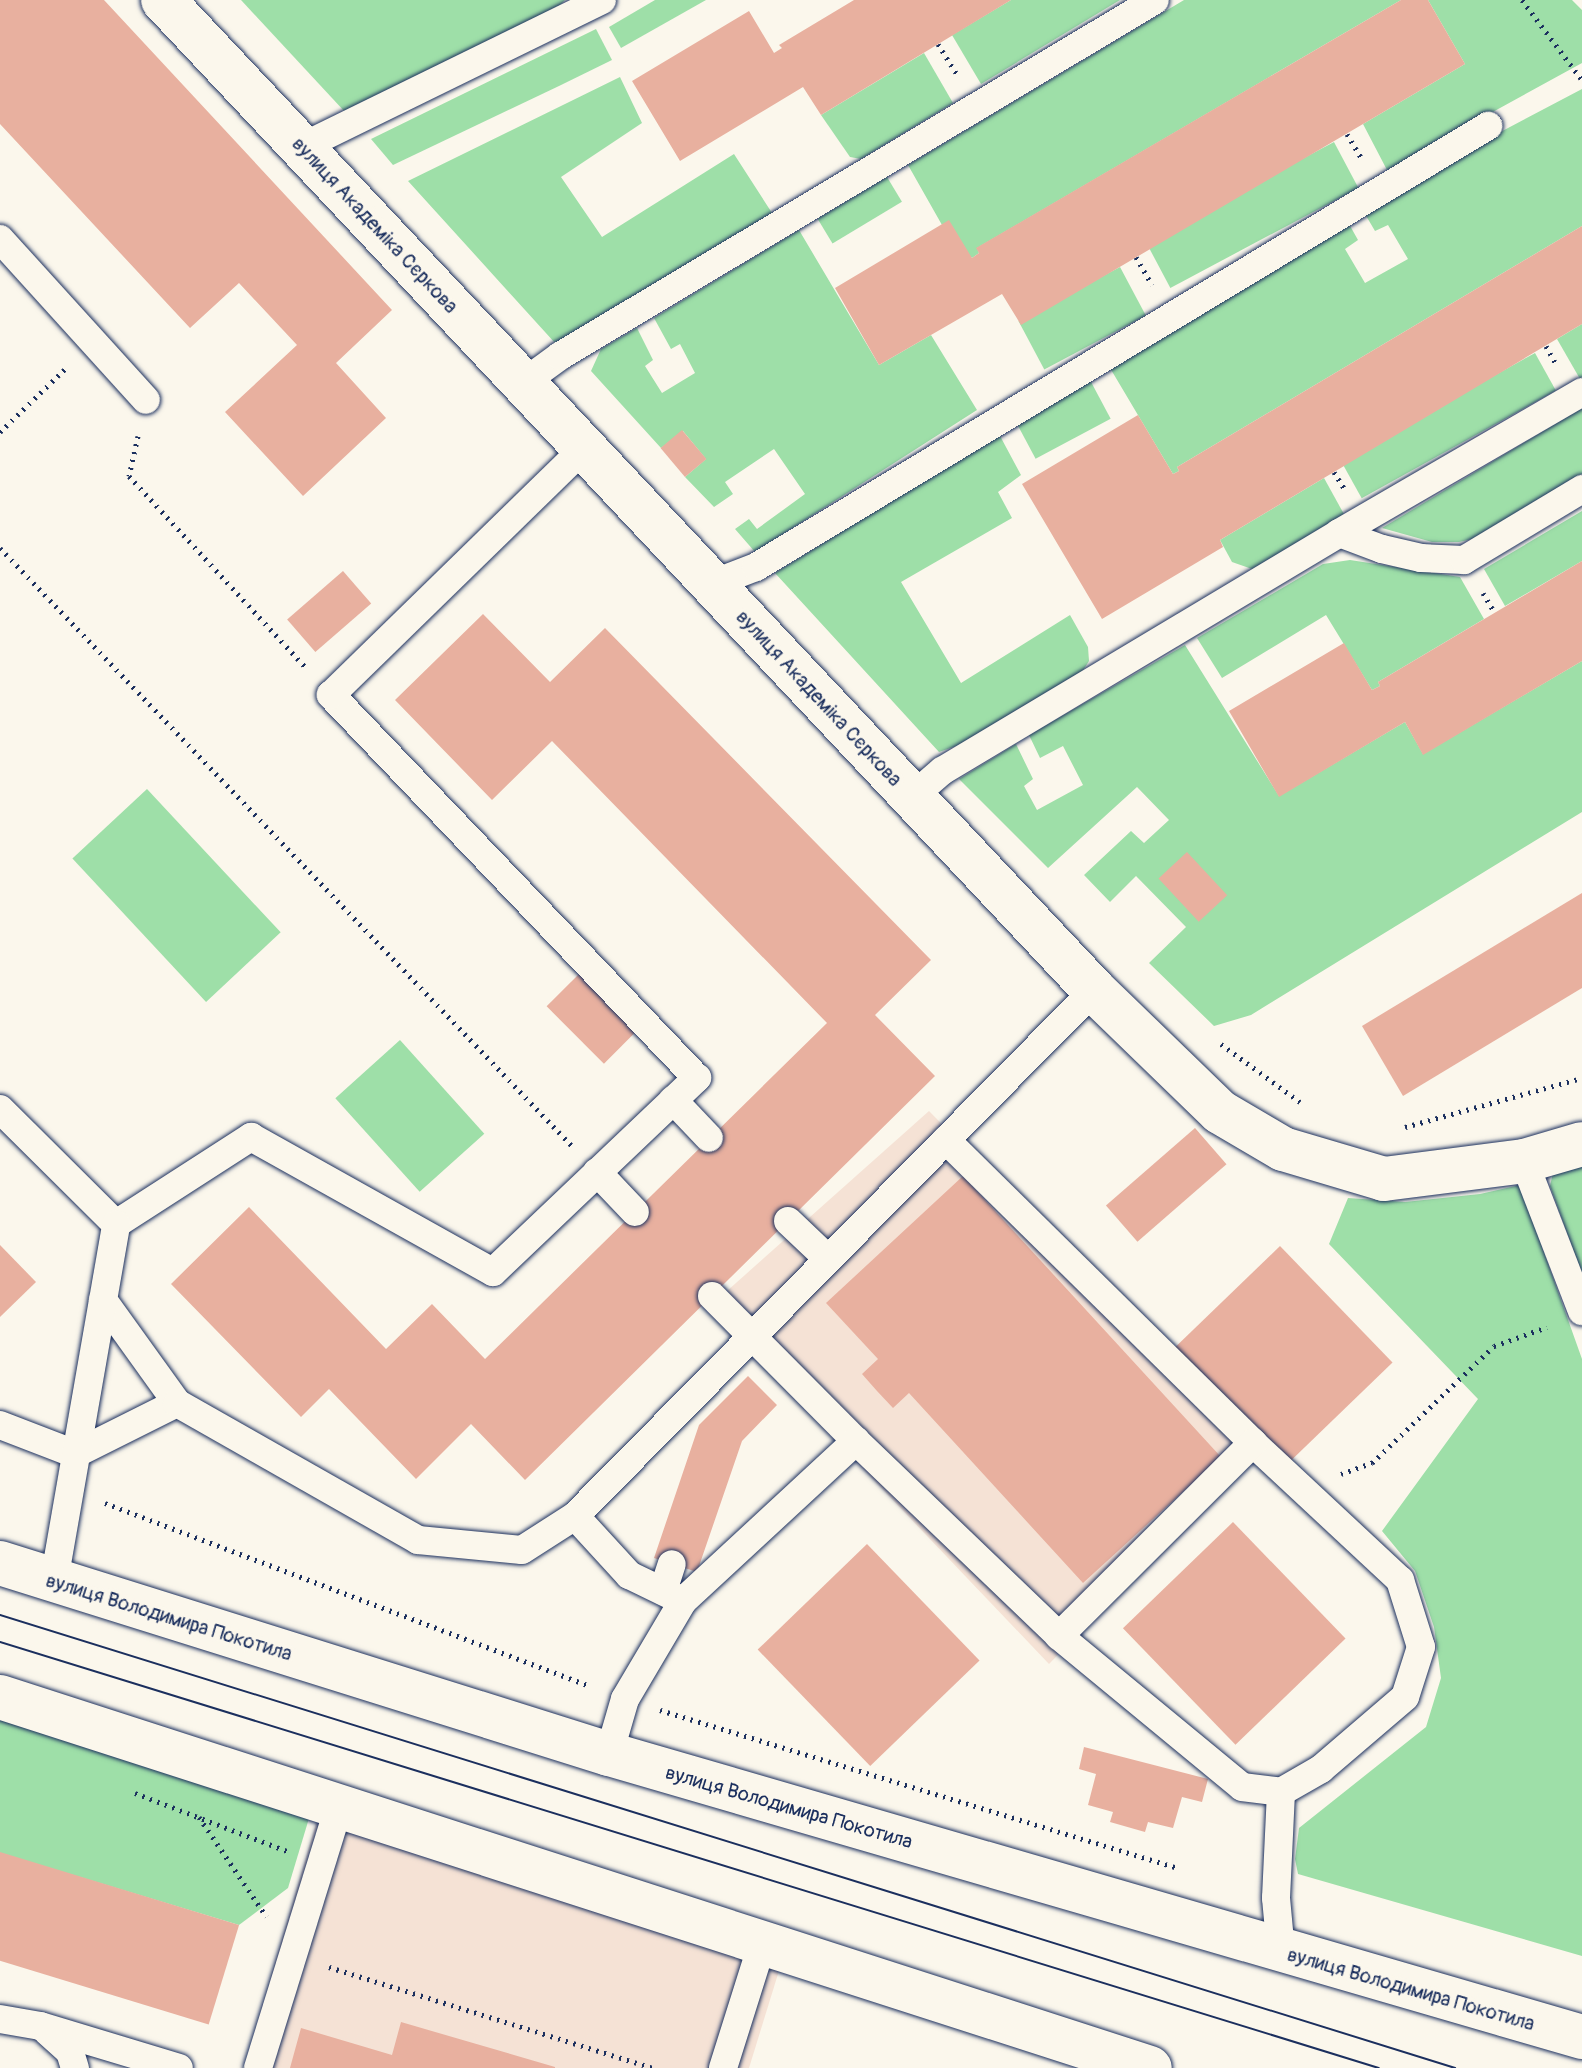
<!DOCTYPE html>
<meta charset="utf-8">
<style>
body{margin:0}
#map{position:relative;width:1582px;height:2068px;overflow:hidden;background:#fbf7ec;font-family:Pangolin,sans-serif}
div>[style]{position:absolute}
[style*='--x']{left:calc(var(--x)*1px);top:calc(var(--y)*1px);width:calc(var(--w)*1px);rotate:calc(var(--a)*1deg)}
.built>*{inset:0;background:#f5e2d5}
.green>*{inset:0;background:#9edfa8;transform-origin:0 0}
.building>*{inset:0;background:#e8b09f;transform-origin:0 0}
.path>*{height:5px;margin-top:-2.5px;transform-origin:0;background:repeating-linear-gradient(90deg,#1b2f5e 0 2px,transparent 0 8px)}
.roads{filter:drop-shadow(0 0 2px #1b2f5e) drop-shadow(0 0 2px #1b2f5e)}
.service>*{height:28px;margin:-14px;padding:0 14px;transform-origin:14px;border-radius:14px;background:#fbf7ec}
.minor>*{height:44px;margin:-22px;padding:0 22px;transform-origin:22px;border-radius:22px;background:#fbf7ec}
.tertiary>*{height:44px;margin:-22px;padding:0 22px;transform-origin:22px;border-radius:22px;background:#fbf7ec}
.tram>*{height:2px;margin:-1px;padding:0 1px;transform-origin:1px;border-radius:1px;background:#1b2f5e}
span{translate:-50% -50%;white-space:nowrap;text-align:center;line-height:1.15;-webkit-text-stroke:7px #fbf7ec;paint-order:stroke}
.street-label{font-size:20px;color:#1b2f5e}
</style>
<div id="map">
<div class="built">
<div style="clip-path:polygon(929px 1111px,1256px 1444px,1238px 1470px,1049px 1664px,709px 1307px)"></div>
<div style="clip-path:polygon(321px 1806px,782px 1961px,749px 2068px,244px 2068px)"></div>
</div>
<div class="green">
<div style="clip-path:polygon(241px 0,565px 0,553px 12px,345px 112px)"></div>
<div style="clip-path:polygon(655px 0,706px 0,621px 48px,609px 27px)"></div>
<div style="clip-path:polygon(1011px 0,1120px 0,981px 84px,952px 35px)"></div>
<div style="clip-path:polygon(1184px 0,1401px 0,977px 248px,979px 253px,972px 258px,942px 225px,908px 165px)"></div>
<div style="clip-path:polygon(1428px 0,1572px 0,1582px 10px,1582px 63px,1387px 170px,1363px 124px,1465px 64px)"></div>
<div style="clip-path:polygon(596px 29px,612px 60px,559px 86px,393px 165px,371px 139px)"></div>
<div style="clip-path:polygon(924px 53px,953px 103px,861px 159px,850px 157px,821px 115px)"></div>
<div style="clip-path:polygon(620px 77px,642px 123px,561px 177px,602px 237px,734px 154px,772px 213px,590px 327px,555px 343px,408px 181px)"></div>
<div style="clip-path:polygon(1582px 89px,1582px 226px,1177px 467px,1179px 471px,1173px 474px,1110px 368px,1349px 224px,1358px 240px,1345px 249px,1365px 283px,1408px 259px,1388px 225px,1375px 231px,1365px 214px,1491px 137px)"></div>
<div style="left:1334px;top:142px;width:52px;height:213px;rotate:62deg"></div>
<div style="left:887px;top:177px;width:29px;height:81px;rotate:59deg"></div>
<div style="clip-path:polygon(799px 230px,879px 365px,931px 335px,977px 410px,755px 552px,735px 529px,749px 519px,757px 529px,805px 494px,774px 449px,725px 482px,733px 494px,714px 507px,685px 477px,706px 459px,683px 431px,661px 448px,591px 371px,601px 349px,637px 328px,653px 360px,645px 366px,662px 393px,695px 373px,680px 344px,671px 349px,654px 318px)"></div>
<div style="left:1120px;top:267px;width:55px;height:115px;rotate:62deg"></div>
<div style="clip-path:polygon(1582px 324px,1582px 377px,1580px 379px,1557px 339px)"></div>
<div style="left:1535px;top:353px;width:43px;height:222px;rotate:61deg"></div>
<div style="left:1090px;top:380px;width:44px;height:85px;rotate:62deg"></div>
<div style="clip-path:polygon(1582px 408px,1582px 474px,1481px 537px,1459px 542px,1432px 542px,1382px 528px)"></div>
<div style="clip-path:polygon(999px 434px,1021px 475px,998px 492px,1012px 518px,901px 582px,961px 683px,1070px 615px,1088px 647px,1089px 661px,1082px 672px,965px 743px,939px 752px,775px 573px)"></div>
<div style="clip-path:polygon(1324px 478px,1345px 516px,1252px 569px,1232px 562px,1220px 540px)"></div>
<div style="clip-path:polygon(1582px 511px,1582px 561px,1505px 606px,1484px 569px)"></div>
<div style="clip-path:polygon(1350px 560px,1460px 577px,1484px 619px,1378px 682px,1380px 686px,1372px 690px,1326px 615px,1222px 678px,1197px 638px,1323px 564px)"></div>
<div style="clip-path:polygon(1185px 645px,1279px 796px,1405px 722px,1423px 754px,1582px 661px,1582px 812px,1251px 1015px,1214px 1026px,1149px 963px,1186px 927px,1136px 876px,1110px 902px,1084px 875px,1131px 831px,1144px 843px,1169px 820px,1137px 787px,1048px 868px,959px 779px,1016px 744px,1033px 779px,1024px 786px,1037px 810px,1083px 785px,1063px 746px,1040px 758px,1029px 735px)"></div>
<div style="left:147px;top:789px;width:196px;height:102px;rotate:47deg"></div>
<div style="left:400px;top:1040px;width:126px;height:87px;rotate:48deg"></div>
<div style="clip-path:polygon(1582px 1156px,1582px 1274px,1550px 1186px,1555px 1164px)"></div>
<div style="clip-path:polygon(1520px 1185px,1582px 1359px,1582px 1956px,1298px 1874px,1295px 1859px,1299px 1828px,1426px 1727px,1441px 1678px,1434px 1627px,1415px 1571px,1382px 1531px,1478px 1399px,1329px 1244px,1348px 1198px,1405px 1202px,1480px 1194px)"></div>
<div style="clip-path:polygon(0 1702px,313px 1805px,288px 1888px,239px 1925px,0 1853px)"></div>
</div>
<div class="building">
<div style="clip-path:polygon(0 0,104px 0,392px 310px,336px 363px,386px 418px,303px 496px,225px 412px,297px 345px,239px 283px,190px 328px,0 124px)"></div>
<div style="clip-path:polygon(854px 0,1011px 0,821px 115px,803px 87px,680px 161px,632px 81px,749px 11px,774px 53px,782px 48px,779px 45px)"></div>
<div style="clip-path:polygon(1401px 0,1428px 0,1465px 64px,1021px 325px,1002px 294px,879px 365px,835px 288px,949px 220px,972px 258px,979px 253px,976px 248px)"></div>
<div style="clip-path:polygon(1582px 226px,1582px 324px,1220px 540px,1223px 547px,1102px 619px,1022px 484px,1138px 415px,1173px 474px,1179px 471px,1177px 467px)"></div>
<div style="left:682px;top:430px;width:38px;height:28px;rotate:50deg"></div>
<div style="clip-path:polygon(1582px 561px,1582px 661px,1423px 755px,1405px 722px,1279px 797px,1229px 711px,1344px 643px,1372px 690px,1380px 686px,1378px 682px)"></div>
<div style="left:343px;top:571px;width:43px;height:74px;rotate:49deg"></div>
<div style="clip-path:polygon(483px 614px,550px 682px,605px 628px,931px 960px,875px 1015px,935px 1076px,525px 1480px,471px 1424px,416px 1479px,329px 1389px,301px 1417px,171px 1284px,249px 1207px,386px 1349px,432px 1304px,485px 1359px,827px 1023px,552px 741px,492px 800px,395px 700px)"></div>
<div style="left:1187px;top:852px;width:59px;height:39px;rotate:47deg"></div>
<div style="clip-path:polygon(1582px 893px,1582px 988px,1403px 1096px,1362px 1026px)"></div>
<div style="left:582px;top:971px;width:81px;height:50px;rotate:45deg"></div>
<div style="left:1195px;top:1128px;width:48px;height:118px;rotate:49deg"></div>
<div style="clip-path:polygon(963px 1176px,1221px 1457px,1083px 1583px,909px 1393px,893px 1408px,877px 1391px,862px 1374px,878px 1359px,826px 1303px)"></div>
<div style="clip-path:polygon(0 1245px,36px 1282px,0 1317px)"></div>
<div style="left:1280px;top:1246px;width:162px;height:153px;rotate:46deg"></div>
<div style="clip-path:polygon(748px 1376px,777px 1405px,742px 1441px,697px 1572px,654px 1558px,699px 1425px)"></div>
<div style="left:1233px;top:1522px;width:162px;height:153px;rotate:46deg"></div>
<div style="left:867px;top:1544px;width:162px;height:152px;rotate:46deg"></div>
<div style="clip-path:polygon(1084px 1747px,1208px 1779px,1202px 1802px,1182px 1797px,1173px 1828px,1148px 1822px,1145px 1832px,1110px 1822px,1113px 1812px,1088px 1805px,1096px 1774px,1079px 1769px)"></div>
<div style="left:0;top:1852px;width:250px;height:104px;rotate:17deg"></div>
<div style="clip-path:polygon(401px 2022px,555px 2067px,555px 2068px,290px 2068px,301px 2028px,392px 2055px)"></div>
</div>
<div class="path">
<div style="--x:1522;--y:0;--w:100;--a:53.1"></div>
<div style="--x:938;--y:44;--w:36;--a:58"></div>
<div style="--x:1347;--y:134;--w:29;--a:59"></div>
<div style="--x:1136;--y:257;--w:32;--a:60"></div>
<div style="--x:1546;--y:346;--w:23;--a:61"></div>
<div style="--x:0;--y:432;--w:93;--a:-44.1"></div>
<div style="--x:138;--y:436;--w:41;--a:102.7"></div>
<div style="--x:129;--y:476;--w:261;--a:47.3"></div>
<div style="--x:1334;--y:472;--w:19;--a:58"></div>
<div style="--x:0;--y:548;--w:828;--a:46.27"></div>
<div style="--x:1483;--y:593;--w:23;--a:59"></div>
<div style="--x:1221;--y:1044;--w:98;--a:36.3"></div>
<div style="--x:1405;--y:1127;--w:184;--a:-15.5"></div>
<div style="--x:1341;--y:1474;--w:33;--a:-20"></div>
<div style="--x:1372;--y:1463;--w:169;--a:-43.8"></div>
<div style="--x:1494;--y:1346;--w:56;--a:-19.7"></div>
<div style="--x:105;--y:1503;--w:518;--a:20.67"></div>
<div style="--x:660;--y:1710;--w:542;--a:16.96"></div>
<div style="--x:135;--y:1793;--w:163;--a:20.9"></div>
<div style="--x:199;--y:1817;--w:120;--a:55.9"></div>
<div style="--x:329;--y:1967;--w:339;--a:17.3"></div>
</div>
<div class="roads">
<div class="service">
<div style="--x:302;--y:147;--w:334;--a:-26.1"></div>
<div style="--x:0;--y:239;--w:217;--a:47.8"></div>
<div style="--x:523;--y:383;--w:46;--a:-36.1"></div>
<div style="--x:560;--y:356;--w:693;--a:-30.89"></div>
<div style="--x:1339;--y:533;--w:281;--a:-30.1"></div>
<div style="--x:712;--y:584;--w:47;--a:-21.1"></div>
<div style="--x:756;--y:567;--w:855;--a:-31.07"></div>
<div style="--x:912;--y:797;--w:40;--a:-41"></div>
<div style="--x:942;--y:771;--w:463;--a:-30.9"></div>
<div style="--x:1339;--y:533;--w:46;--a:20.4"></div>
<div style="--x:1382;--y:549;--w:40;--a:13"></div>
<div style="--x:1421;--y:558;--w:43;--a:2.7"></div>
<div style="--x:1464;--y:560;--w:138;--a:-31"></div>
<div style="--x:673;--y:1100;--w:52;--a:46.5"></div>
<div style="--x:0;--y:1109;--w:163;--a:44.8"></div>
<div style="--x:116;--y:1224;--w:161;--a:-32.8"></div>
<div style="--x:251;--y:1137;--w:277;--a:29.2"></div>
<div style="--x:493;--y:1272;--w:282;--a:-43.6"></div>
<div style="--x:697;--y:1078;--w:530;--a:-133.7"></div>
<div style="--x:331;--y:695;--w:354;--a:-44.3"></div>
<div style="--x:946;--y:1140;--w:431;--a:44.6"></div>
<div style="--x:1253;--y:1443;--w:201;--a:43"></div>
<div style="--x:1400;--y:1580;--w:70;--a:72.6"></div>
<div style="--x:1421;--y:1647;--w:52;--a:107.7"></div>
<div style="--x:1405;--y:1697;--w:111;--a:139.4"></div>
<div style="--x:1321;--y:1769;--w:46;--a:150.1"></div>
<div style="--x:1524;--y:1161;--w:161;--a:68.9"></div>
<div style="--x:597;--y:1172;--w:55;--a:46.5"></div>
<div style="--x:788;--y:1221;--w:55;--a:43.5"></div>
<div style="--x:712;--y:1296;--w:204;--a:45.2"></div>
<div style="--x:103;--y:1300;--w:127;--a:54.3"></div>
<div style="--x:0;--y:1425;--w:80;--a:21.1"></div>
<div style="--x:75;--y:1454;--w:114;--a:-26.6"></div>
<div style="--x:177;--y:1403;--w:277;--a:29.6"></div>
<div style="--x:418;--y:1540;--w:104;--a:5.5"></div>
<div style="--x:522;--y:1550;--w:63;--a:-32.7"></div>
<div style="--x:575;--y:1516;--w:739;--a:-45.38"></div>
<div style="--x:575;--y:1516;--w:80;--a:47.5"></div>
<div style="--x:629;--y:1575;--w:60;--a:25.7"></div>
<div style="--x:54;--y:1581;--w:362;--a:-80.1"></div>
<div style="--x:663;--y:1591;--w:28;--a:-72"></div>
<div style="--x:1059;--y:1636;--w:274;--a:-44.9"></div>
<div style="--x:609;--y:1754;--w:57;--a:-73.8"></div>
<div style="--x:625;--y:1699;--w:114;--a:-59.4"></div>
<div style="--x:683;--y:1601;--w:236;--a:-42.8"></div>
<div style="--x:856;--y:1441;--w:281;--a:43.8"></div>
<div style="--x:1059;--y:1636;--w:237;--a:39.5"></div>
<div style="--x:1242;--y:1787;--w:39;--a:7"></div>
<div style="--x:1281;--y:1792;--w:106;--a:92.7"></div>
<div style="--x:1276;--y:1898;--w:54;--a:84.7"></div>
<div style="--x:0;--y:2019;--w:41;--a:9.9"></div>
<div style="--x:40;--y:2026;--w:145;--a:16.8"></div>
<div style="--x:47;--y:2031;--w:31;--a:42"></div>
<div style="--x:70;--y:2052;--w:17;--a:73"></div>
<div style="--x:258;--y:2068;--w:274;--a:-72.8"></div>
<div style="--x:723;--y:2068;--w:133;--a:-72.5"></div>
</div>
<div class="minor">
<div style="--x:163;--y:0;--w:1359;--a:46.76"></div>
<div style="--x:1094;--y:990;--w:175;--a:44.1"></div>
<div style="--x:1220;--y:1112;--w:73;--a:30.4"></div>
<div style="--x:1283;--y:1149;--w:105;--a:16.5"></div>
<div style="--x:1384;--y:1179;--w:141;--a:-7.3"></div>
<div style="--x:1524;--y:1161;--w:60;--a:-16.3"></div>
</div>
<div class="tertiary">
<div style="--x:0;--y:1563;--w:638;--a:17.41"></div>
<div style="--x:609;--y:1754;--w:1013;--a:16.22"></div>
<div style="--x:0;--y:1697;--w:1208;--a:17.88"></div>
</div>
</div>
<div class="tram">
<div style="--x:0;--y:1615;--w:1524;--a:17.29"></div>
<div style="--x:0;--y:1642;--w:1443;--a:17.17"></div>
</div>
<div class="street-label">
<span style="left:375px;top:225px;rotate:47deg">вулиця Академіка Сєркова</span>
<span style="left:819px;top:698px;rotate:47deg">вулиця Академіка Сєркова</span>
<span style="left:169px;top:1617px;rotate:17deg">вулиця Володимира Покотила</span>
<span style="left:789px;top:1807px;rotate:16deg">вулиця Володимира Покотила</span>
<span style="left:1411px;top:1989px;rotate:16deg">вулиця Володимира Покотила</span>
</div>
</div>
